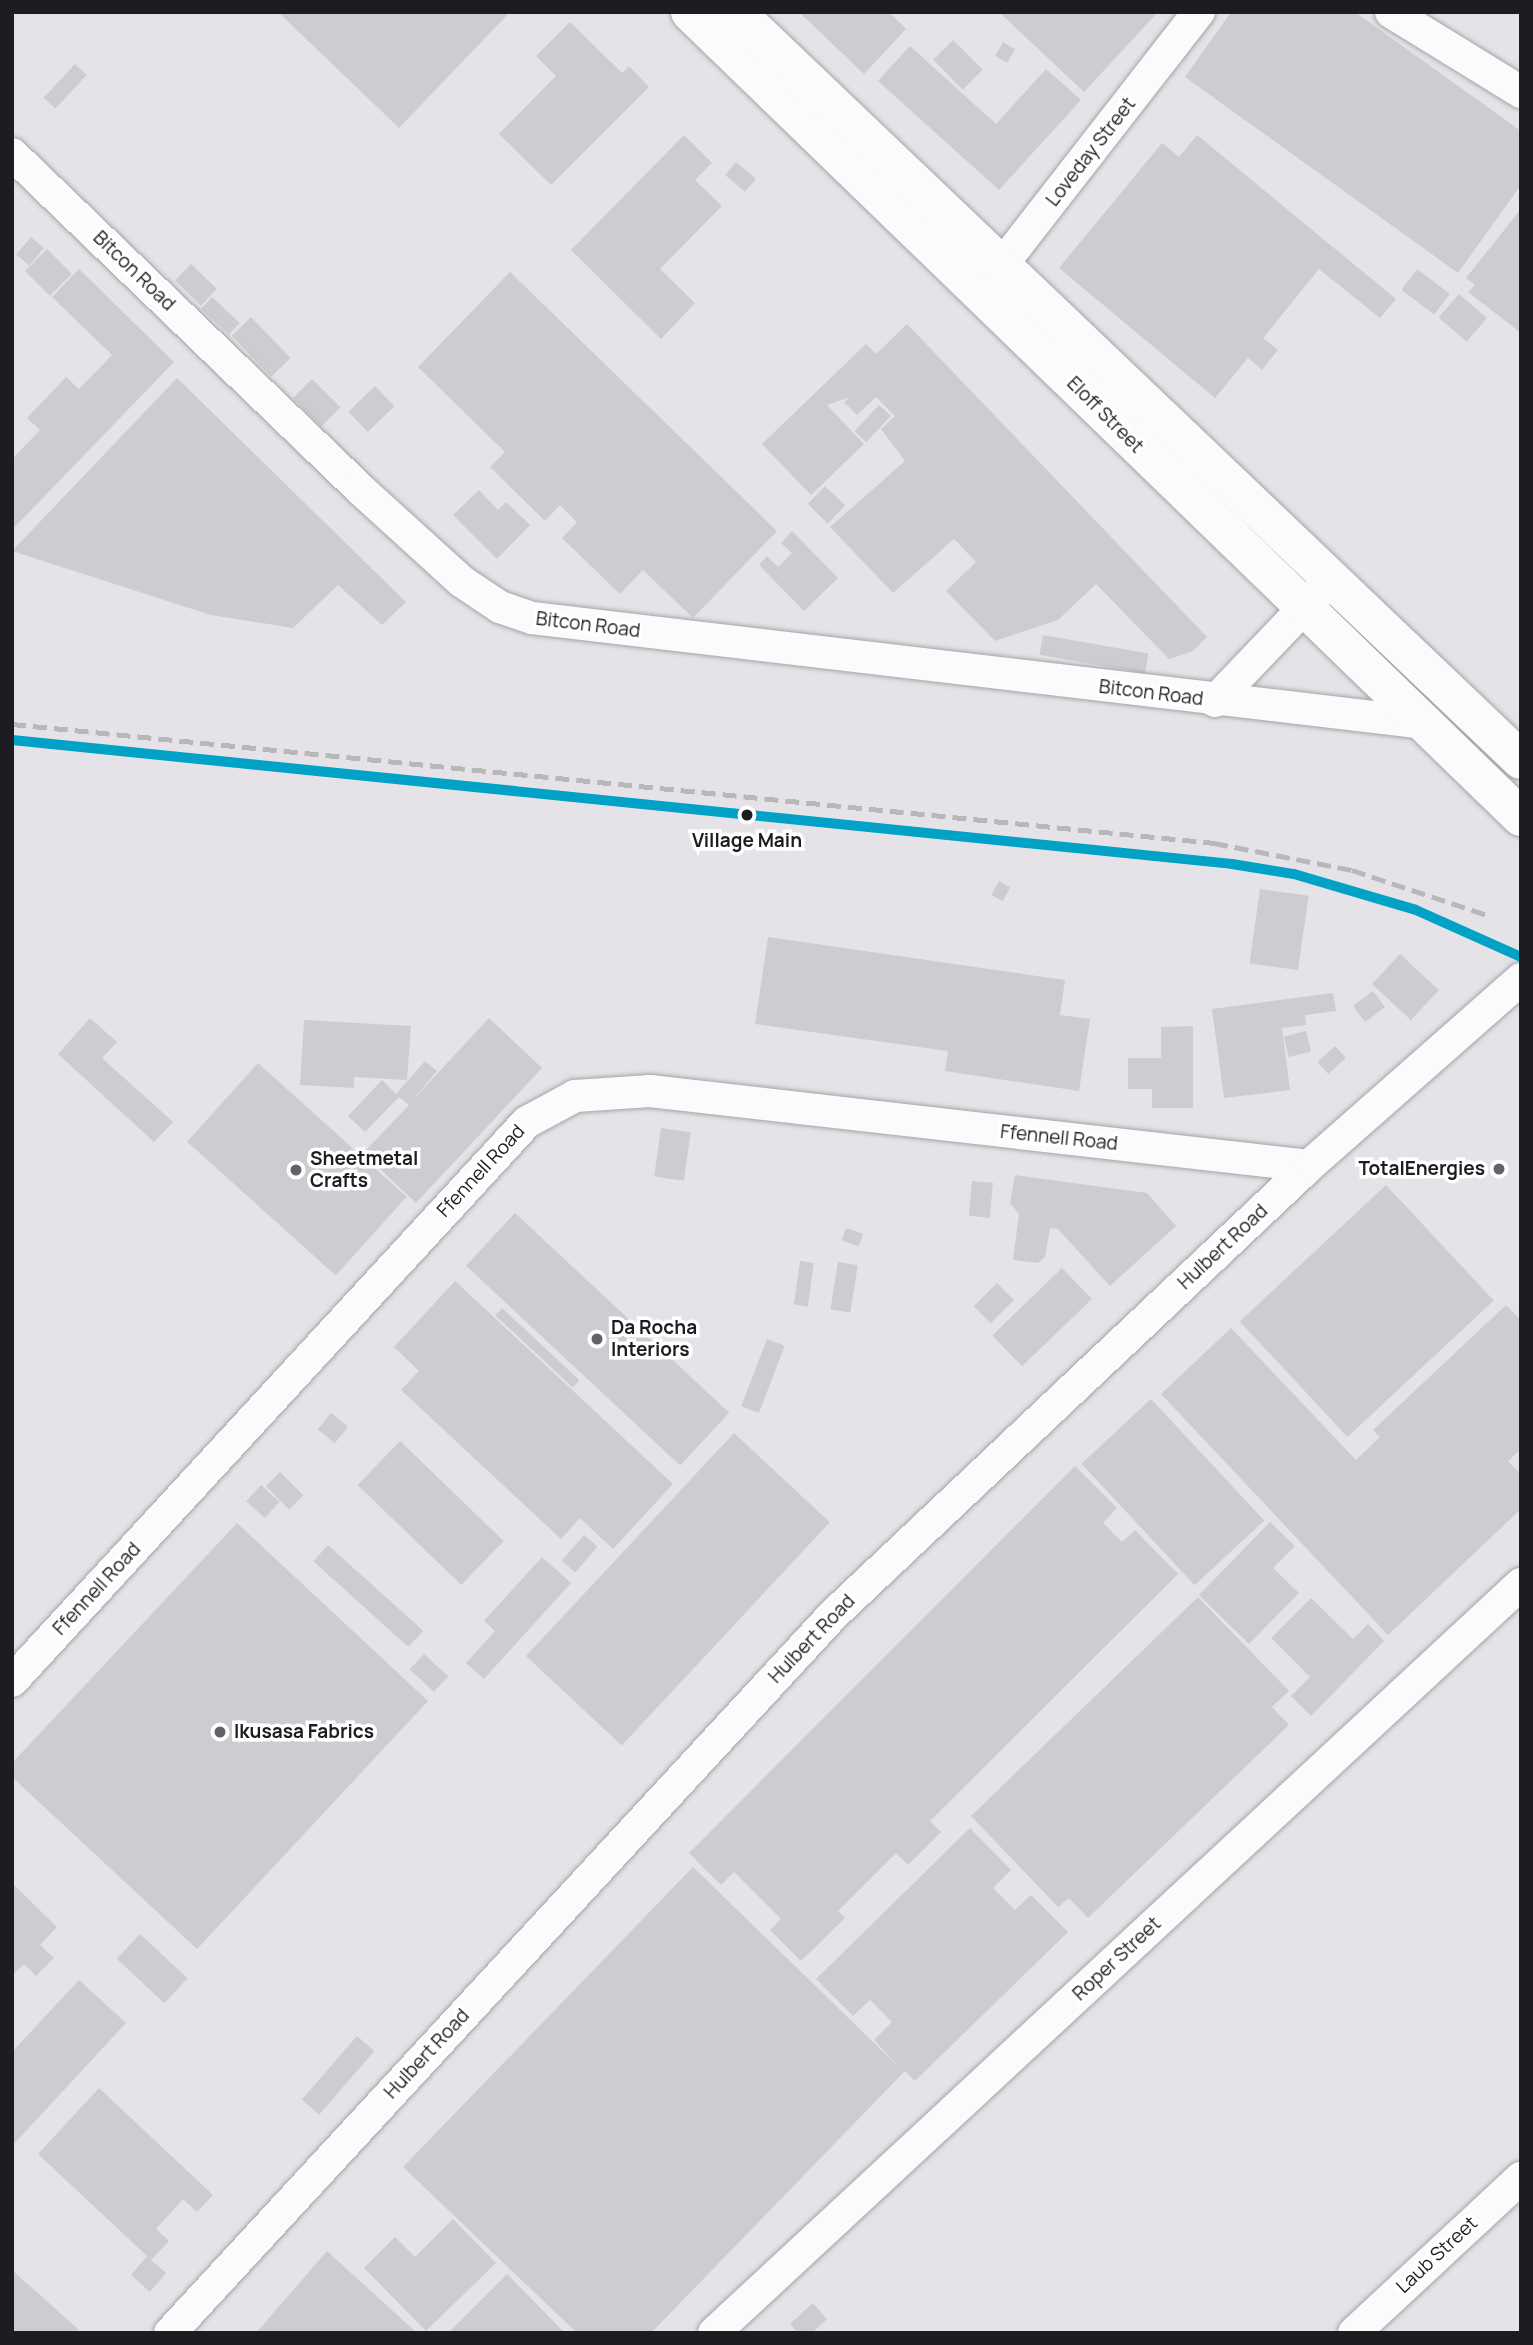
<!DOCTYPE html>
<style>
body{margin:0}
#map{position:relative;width:1533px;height:2345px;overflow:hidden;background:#e5e3e8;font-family:Manrope,sans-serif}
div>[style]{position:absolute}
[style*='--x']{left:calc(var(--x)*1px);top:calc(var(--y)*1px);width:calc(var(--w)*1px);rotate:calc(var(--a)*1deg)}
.building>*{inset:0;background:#ceccd1;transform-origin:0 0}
.roads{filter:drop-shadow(0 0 2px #a6a4a9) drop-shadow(0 0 2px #a6a4a9)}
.minor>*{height:32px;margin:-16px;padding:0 16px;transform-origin:16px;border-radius:16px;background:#fbfbfc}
.tertiary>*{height:38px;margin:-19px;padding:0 19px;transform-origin:19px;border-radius:19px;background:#fbfbfc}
.rail>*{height:5px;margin-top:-2.5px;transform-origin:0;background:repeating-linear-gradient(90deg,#b8b8b8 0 14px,transparent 0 21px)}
.rail-1>*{height:10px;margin:-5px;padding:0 5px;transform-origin:5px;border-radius:5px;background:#01a2c5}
.dots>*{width:19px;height:19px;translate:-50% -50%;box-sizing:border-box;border:4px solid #fff;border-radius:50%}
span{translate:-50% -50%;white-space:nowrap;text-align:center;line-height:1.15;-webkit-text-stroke:7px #fff;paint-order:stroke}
.street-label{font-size:19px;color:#1d1c20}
.stop-label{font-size:19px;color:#1d1c20;font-weight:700}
.poi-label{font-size:19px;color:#1d1c20;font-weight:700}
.left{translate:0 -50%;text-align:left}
.right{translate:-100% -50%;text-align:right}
.frame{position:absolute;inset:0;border:14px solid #1d1c20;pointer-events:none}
</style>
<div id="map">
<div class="building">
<div style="clip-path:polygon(278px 12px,510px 12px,399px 128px)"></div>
<div style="clip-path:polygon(799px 12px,889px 12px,906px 29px,864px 74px)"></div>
<div style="clip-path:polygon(999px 12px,1158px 12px,1084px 92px)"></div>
<div style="clip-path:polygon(1231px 12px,1355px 12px,1521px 131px,1521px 185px,1458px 273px,1185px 77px)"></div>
<div style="clip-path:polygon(570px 22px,622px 73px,629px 66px,649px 87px,551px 185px,499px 134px,556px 76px,536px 56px)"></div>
<div style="left:953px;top:40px;width:42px;height:28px;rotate:45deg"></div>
<div style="left:1003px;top:42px;width:14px;height:16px;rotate:30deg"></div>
<div style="clip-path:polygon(910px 46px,996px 124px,1046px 69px,1081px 100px,999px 190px,878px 81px)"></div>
<div style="left:75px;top:64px;width:16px;height:46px;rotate:43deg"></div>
<div style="clip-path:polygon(684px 135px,712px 163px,695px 180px,722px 206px,660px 269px,695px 303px,661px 339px,571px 250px)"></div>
<div style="clip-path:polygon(1197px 135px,1396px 299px,1380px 318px,1319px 269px,1263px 338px,1278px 350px,1262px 370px,1248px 358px,1215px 398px,1059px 268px,1162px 143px,1179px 157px)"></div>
<div style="left:736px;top:162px;width:26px;height:17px;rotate:40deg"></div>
<div style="clip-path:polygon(1521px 209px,1521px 333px,1468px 292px,1475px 285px,1466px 278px)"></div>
<div style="left:31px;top:237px;width:17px;height:23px;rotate:40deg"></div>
<div style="left:47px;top:249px;width:35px;height:31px;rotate:45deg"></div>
<div style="left:191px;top:264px;width:36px;height:23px;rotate:44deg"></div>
<div style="clip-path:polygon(79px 269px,174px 362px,12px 530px,12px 459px,40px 430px,27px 418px,66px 377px,79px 389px,112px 355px,52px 297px)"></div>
<div style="left:1417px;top:269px;width:41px;height:26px;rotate:37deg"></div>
<div style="clip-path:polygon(510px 272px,777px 531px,693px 618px,643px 570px,620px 594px,562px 538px,577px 522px,560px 505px,545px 521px,490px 467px,505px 452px,418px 367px)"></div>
<div style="left:1459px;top:294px;width:37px;height:31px;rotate:41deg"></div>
<div style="left:212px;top:297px;width:38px;height:16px;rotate:43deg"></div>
<div style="left:251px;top:317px;width:57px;height:27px;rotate:46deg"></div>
<div style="clip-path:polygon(907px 324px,1207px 637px,1193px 651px,1169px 659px,1096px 584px,1058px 620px,995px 641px,946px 591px,976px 562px,954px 539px,893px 593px,830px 527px,905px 461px,881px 429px,895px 416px,876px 397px,857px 415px,844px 402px,850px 397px,827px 405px,864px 444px,811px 495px,762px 444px,866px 344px,876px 354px)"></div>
<div style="clip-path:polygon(177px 378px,406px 602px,382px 625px,338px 585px,293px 628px,211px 615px,12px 551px)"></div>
<div style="left:312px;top:379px;width:40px;height:27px;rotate:45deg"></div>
<div style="left:375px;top:386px;width:28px;height:37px;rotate:46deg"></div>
<div style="left:879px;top:405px;width:16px;height:36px;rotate:43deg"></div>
<div style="left:825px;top:486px;width:28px;height:25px;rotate:44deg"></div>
<div style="clip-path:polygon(479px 490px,498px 510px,506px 502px,530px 525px,497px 559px,453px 515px)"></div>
<div style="clip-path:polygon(792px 531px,838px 578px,804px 611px,759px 565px,767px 556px,778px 567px,792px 553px,781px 543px)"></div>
<div style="left:1043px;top:635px;width:107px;height:20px;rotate:10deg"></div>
<div style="left:999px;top:881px;width:13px;height:16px;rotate:29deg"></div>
<div style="left:1260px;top:889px;width:49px;height:75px;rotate:8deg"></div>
<div style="clip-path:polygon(768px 937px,1065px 980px,1060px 1015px,1090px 1019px,1079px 1091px,945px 1071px,948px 1051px,755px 1024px)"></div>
<div style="left:1400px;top:954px;width:53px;height:41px;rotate:43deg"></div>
<div style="left:1373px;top:991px;width:20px;height:25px;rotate:53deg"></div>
<div style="clip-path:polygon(1333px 993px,1336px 1011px,1305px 1015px,1306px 1025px,1282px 1028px,1290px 1090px,1224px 1098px,1212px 1009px)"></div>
<div style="clip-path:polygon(90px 1018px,117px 1042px,102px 1058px,173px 1122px,154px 1142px,58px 1054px)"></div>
<div style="clip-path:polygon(489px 1018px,542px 1068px,416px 1203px,363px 1153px,409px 1105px,399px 1097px,365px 1132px,348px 1116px,382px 1080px,396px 1094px,425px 1061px,437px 1071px,410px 1103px)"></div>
<div style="clip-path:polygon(304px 1020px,411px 1026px,407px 1080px,354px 1077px,354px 1088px,300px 1085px)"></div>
<div style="clip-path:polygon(1193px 1026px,1193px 1108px,1152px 1108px,1152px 1089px,1128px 1089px,1128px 1058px,1161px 1058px,1161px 1027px)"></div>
<div style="left:1306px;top:1031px;width:21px;height:23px;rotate:76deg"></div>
<div style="left:1335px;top:1046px;width:16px;height:24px;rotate:47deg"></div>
<div style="left:258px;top:1063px;width:200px;height:106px;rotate:42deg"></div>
<div style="left:661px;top:1128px;width:30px;height:49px;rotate:8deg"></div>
<div style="clip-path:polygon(1015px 1175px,1147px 1193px,1176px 1226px,1110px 1286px,1058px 1229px,1050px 1228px,1045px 1257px,1038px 1263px,1013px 1260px,1019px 1214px,1010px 1203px)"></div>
<div style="left:972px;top:1181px;width:21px;height:35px;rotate:5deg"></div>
<div style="left:1386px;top:1185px;width:158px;height:200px;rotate:47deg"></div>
<div style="left:515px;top:1213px;width:293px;height:72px;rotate:43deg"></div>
<div style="left:846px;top:1228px;width:18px;height:13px;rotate:19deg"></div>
<div style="left:800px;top:1261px;width:14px;height:44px;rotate:8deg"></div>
<div style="left:838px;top:1262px;width:20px;height:48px;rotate:9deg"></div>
<div style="left:1062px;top:1268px;width:43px;height:97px;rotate:46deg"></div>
<div style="clip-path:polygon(455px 1281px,673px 1484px,613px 1549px,580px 1518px,561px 1539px,401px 1390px,419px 1371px,394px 1347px)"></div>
<div style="left:997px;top:1283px;width:24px;height:33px;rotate:45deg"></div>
<div style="clip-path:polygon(1506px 1305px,1521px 1320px,1521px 1449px,1508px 1461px,1521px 1474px,1521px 1509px,1388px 1635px,1161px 1394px,1231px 1328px,1356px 1460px,1380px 1437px,1373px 1430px)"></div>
<div style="left:502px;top:1308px;width:106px;height:10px;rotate:43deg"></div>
<div style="left:767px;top:1339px;width:19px;height:72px;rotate:21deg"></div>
<div style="left:1151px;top:1399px;width:166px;height:95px;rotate:47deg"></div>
<div style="left:331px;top:1413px;width:22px;height:21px;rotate:39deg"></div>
<div style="left:734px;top:1433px;width:131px;height:305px;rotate:43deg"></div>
<div style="left:400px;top:1441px;width:144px;height:61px;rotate:44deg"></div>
<div style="clip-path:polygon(1075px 1466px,1117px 1508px,1103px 1523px,1122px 1542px,1135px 1530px,1178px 1574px,930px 1821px,941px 1832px,908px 1865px,896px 1853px,838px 1911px,845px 1918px,801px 1961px,770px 1930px,781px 1919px,734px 1872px,721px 1885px,689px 1853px)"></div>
<div style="left:280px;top:1472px;width:33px;height:20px;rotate:45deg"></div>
<div style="left:261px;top:1485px;width:25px;height:22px;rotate:42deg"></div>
<div style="clip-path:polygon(1270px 1522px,1295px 1546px,1273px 1568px,1299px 1593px,1249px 1644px,1199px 1595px)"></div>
<div style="clip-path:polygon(237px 1523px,428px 1701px,197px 1949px,12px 1777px,12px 1763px)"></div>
<div style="left:584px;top:1535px;width:18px;height:34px;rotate:41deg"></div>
<div style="left:328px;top:1545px;width:128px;height:22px;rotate:42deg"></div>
<div style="clip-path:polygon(542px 1557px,571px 1583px,484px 1679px,466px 1663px,495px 1631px,484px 1621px)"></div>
<div style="clip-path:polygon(1198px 1597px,1289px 1691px,1272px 1707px,1289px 1725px,1088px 1918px,1069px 1898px,1058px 1907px,971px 1816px)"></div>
<div style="clip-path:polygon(1311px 1598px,1353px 1639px,1368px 1624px,1384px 1641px,1311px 1716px,1291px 1696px,1310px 1677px,1271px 1638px)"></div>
<div style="left:424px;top:1654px;width:33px;height:21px;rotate:43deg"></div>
<div style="clip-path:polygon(970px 1828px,1011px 1870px,993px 1888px,1015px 1910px,1031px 1895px,1068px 1932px,915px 2081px,905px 2071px,651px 2333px,577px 2333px,403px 2167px,693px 1867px,900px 2068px,874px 2040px,892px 2022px,870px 2000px,853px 2016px,816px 1979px)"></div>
<div style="clip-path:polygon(12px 1883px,57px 1927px,40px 1945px,54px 1958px,36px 1976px,24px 1964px,12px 1976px)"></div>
<div style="left:140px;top:1934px;width:65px;height:34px;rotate:43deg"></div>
<div style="clip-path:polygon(79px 1980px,126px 2023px,12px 2146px,12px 2052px)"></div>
<div style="left:357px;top:2036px;width:23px;height:84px;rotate:41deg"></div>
<div style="clip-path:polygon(99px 2088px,213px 2195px,197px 2212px,183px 2199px,156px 2229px,169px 2241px,151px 2260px,166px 2273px,150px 2292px,131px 2275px,147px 2256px,38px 2154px)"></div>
<div style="clip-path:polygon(453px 2219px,496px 2263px,426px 2331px,364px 2268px,395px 2237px,415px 2257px)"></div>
<div style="clip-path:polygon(327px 2251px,417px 2333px,256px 2333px)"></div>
<div style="clip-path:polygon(12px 2270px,78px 2329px,75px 2333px,12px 2333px)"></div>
<div style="clip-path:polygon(507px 2274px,565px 2333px,448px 2333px)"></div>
<div style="clip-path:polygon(813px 2303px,827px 2319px,812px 2333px,798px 2333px,790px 2324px)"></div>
</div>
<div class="roads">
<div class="minor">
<div style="--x:1391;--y:12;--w:153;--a:31.6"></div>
<div style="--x:12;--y:154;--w:483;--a:43.9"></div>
<div style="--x:360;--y:489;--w:137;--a:42.3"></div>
<div style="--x:461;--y:581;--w:47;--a:33.7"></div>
<div style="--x:500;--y:607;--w:34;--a:19"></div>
<div style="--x:532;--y:618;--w:898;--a:6.71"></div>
<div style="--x:987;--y:284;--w:345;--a:-52.1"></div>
<div style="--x:1215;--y:701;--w:152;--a:-46.3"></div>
<div style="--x:12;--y:1681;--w:760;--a:-47.35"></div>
<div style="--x:527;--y:1122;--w:55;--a:-28.4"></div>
<div style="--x:575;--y:1096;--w:75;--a:-3.8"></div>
<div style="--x:650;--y:1091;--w:663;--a:6.49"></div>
<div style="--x:170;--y:2333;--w:977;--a:-47.28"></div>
<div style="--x:833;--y:1615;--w:654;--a:-43.33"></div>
<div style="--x:1309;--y:1166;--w:283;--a:-41.4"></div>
<div style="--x:714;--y:2333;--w:1101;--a:-42.87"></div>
<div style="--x:1354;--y:2333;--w:228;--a:-42.9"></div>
</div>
<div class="tertiary">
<div style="--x:690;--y:12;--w:1157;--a:44.09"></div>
<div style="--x:736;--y:12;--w:1084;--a:43.62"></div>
</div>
</div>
<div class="rail">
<div style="--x:12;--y:724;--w:1208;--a:5.65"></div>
<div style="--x:1214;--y:843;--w:141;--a:11.1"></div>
<div style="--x:1352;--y:870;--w:142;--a:18.4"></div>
</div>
<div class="rail-1">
<div style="--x:12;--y:740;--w:1226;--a:5.8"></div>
<div style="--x:1232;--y:864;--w:63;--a:9.2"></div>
<div style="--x:1294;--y:874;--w:127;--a:16.4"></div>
<div style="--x:1416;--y:910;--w:115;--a:24.1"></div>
</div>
<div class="dots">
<div style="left:747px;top:815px;background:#1d1c20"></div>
<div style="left:1499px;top:1169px;background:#636266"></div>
<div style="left:296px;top:1170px;background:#636266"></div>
<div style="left:597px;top:1339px;background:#636266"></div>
<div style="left:220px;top:1732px;background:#636266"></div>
</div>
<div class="street-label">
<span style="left:1091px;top:152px;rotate:-52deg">Loveday Street</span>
<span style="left:134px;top:271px;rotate:44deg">Bitcon Road</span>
<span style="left:1105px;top:415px;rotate:45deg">Eloff Street</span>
<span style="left:588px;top:625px;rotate:7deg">Bitcon Road</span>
<span style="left:1151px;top:693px;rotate:7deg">Bitcon Road</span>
<span style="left:1059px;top:1138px;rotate:6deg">Ffennell Road</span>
<span style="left:481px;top:1171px;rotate:-47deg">Ffennell Road</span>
<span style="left:1223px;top:1247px;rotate:-43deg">Hulbert Road</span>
<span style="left:97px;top:1589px;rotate:-47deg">Ffennell Road</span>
<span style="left:812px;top:1639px;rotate:-46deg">Hulbert Road</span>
<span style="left:1117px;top:1959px;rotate:-43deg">Roper Street</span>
<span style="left:427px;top:2054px;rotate:-47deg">Hulbert Road</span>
<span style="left:1437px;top:2255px;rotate:-43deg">Laub Street</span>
</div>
<div class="stop-label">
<span style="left:747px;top:841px">Village Main</span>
</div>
<div class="poi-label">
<span class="left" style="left:310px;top:1170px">Sheetmetal<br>Crafts</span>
<span class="right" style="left:1485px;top:1169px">TotalEnergies</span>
<span class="left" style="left:611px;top:1339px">Da Rocha<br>Interiors</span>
<span class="left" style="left:234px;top:1732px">Ikusasa Fabrics</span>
</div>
<div class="frame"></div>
</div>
